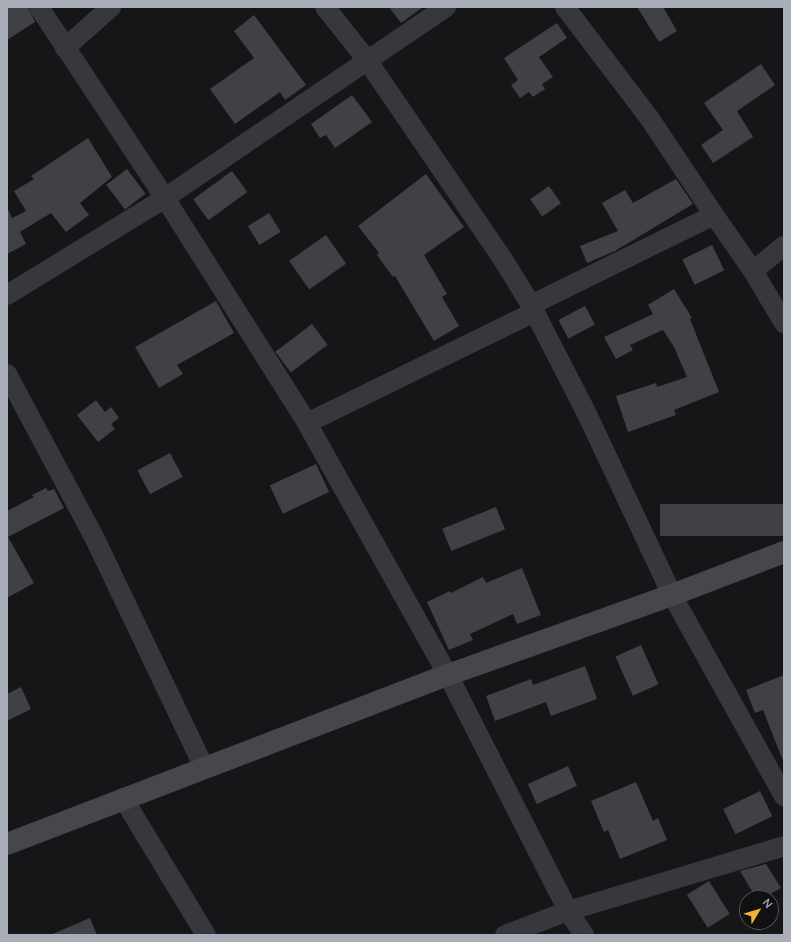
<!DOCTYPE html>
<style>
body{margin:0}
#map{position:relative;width:791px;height:942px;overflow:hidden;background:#161618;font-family:Mulish,sans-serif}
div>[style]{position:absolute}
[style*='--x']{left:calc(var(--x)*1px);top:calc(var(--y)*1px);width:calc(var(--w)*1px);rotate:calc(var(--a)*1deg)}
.building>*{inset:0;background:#404145;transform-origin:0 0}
.street>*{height:20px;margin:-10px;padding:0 10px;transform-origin:10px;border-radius:10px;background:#37383d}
.secondary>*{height:22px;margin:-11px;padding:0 11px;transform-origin:11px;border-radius:11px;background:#45474d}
span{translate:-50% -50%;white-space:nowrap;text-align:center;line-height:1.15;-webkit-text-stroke:3.5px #111113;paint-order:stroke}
.frame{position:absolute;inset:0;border:8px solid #a8adb8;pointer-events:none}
.north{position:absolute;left:739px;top:890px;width:40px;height:40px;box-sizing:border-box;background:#111113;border:1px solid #4d4f55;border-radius:50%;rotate:52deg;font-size:11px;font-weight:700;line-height:16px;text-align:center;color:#a8adb8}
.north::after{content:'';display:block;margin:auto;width:14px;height:18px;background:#f2b134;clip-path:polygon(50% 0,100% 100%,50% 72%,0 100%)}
</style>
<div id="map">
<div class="building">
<div style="clip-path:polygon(7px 7px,28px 7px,35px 22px,7px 40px)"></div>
<div style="clip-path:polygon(389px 7px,423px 7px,401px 23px)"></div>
<div style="clip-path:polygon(637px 7px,663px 7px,677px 31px,659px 42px)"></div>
<div style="clip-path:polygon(254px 15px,306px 85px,285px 100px,280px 92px,235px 124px,210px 89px,254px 58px,234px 31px)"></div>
<div style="clip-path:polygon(557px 23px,567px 38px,539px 57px,553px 77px,542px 84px,545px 89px,533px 97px,529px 92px,520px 98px,511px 85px,518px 80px,504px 58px)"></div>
<div style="clip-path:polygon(761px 64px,775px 85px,737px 111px,753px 137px,713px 163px,701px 145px,723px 130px,704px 103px)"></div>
<div style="clip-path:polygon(352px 95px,372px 122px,335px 148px,326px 135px,320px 138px,311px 124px)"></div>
<div style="clip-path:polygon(88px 138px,112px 177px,80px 203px,89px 215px,66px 232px,51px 213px,20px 232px,26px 244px,7px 254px,7px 207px,12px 218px,26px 211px,14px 191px,34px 179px,31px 176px)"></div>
<div style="left:127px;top:169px;width:31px;height:26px;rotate:53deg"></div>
<div style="left:232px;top:171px;width:26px;height:48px;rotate:54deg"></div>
<div style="clip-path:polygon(426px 174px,464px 227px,424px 255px,447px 294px,442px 297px,459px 326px,434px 341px,395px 276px,393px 277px,377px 255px,379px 253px,358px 226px)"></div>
<div style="clip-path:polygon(676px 179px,693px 204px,615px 251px,587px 263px,580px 246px,618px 231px,602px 203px,625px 190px,633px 203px)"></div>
<div style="left:549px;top:186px;width:21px;height:23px;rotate:55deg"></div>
<div style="left:269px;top:213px;width:22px;height:25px;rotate:58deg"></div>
<div style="left:326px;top:235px;width:35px;height:45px;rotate:55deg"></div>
<div style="left:712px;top:245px;width:28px;height:33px;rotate:64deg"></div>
<div style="clip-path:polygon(674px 289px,692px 318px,690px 319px,719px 392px,674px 410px,676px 415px,628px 432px,616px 396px,656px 383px,657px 387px,687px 377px,674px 347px,663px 330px,630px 345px,633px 350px,616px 359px,604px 337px,653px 314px,648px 305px)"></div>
<div style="clip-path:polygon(216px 301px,234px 333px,177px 365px,183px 374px,159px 388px,135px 347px)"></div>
<div style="left:585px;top:306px;width:21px;height:30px;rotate:62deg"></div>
<div style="left:312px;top:324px;width:26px;height:46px;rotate:53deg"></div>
<div style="clip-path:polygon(96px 400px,105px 412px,111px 407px,119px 418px,111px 424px,115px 429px,98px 442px,77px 415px)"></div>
<div style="left:170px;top:453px;width:27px;height:37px;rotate:62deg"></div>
<div style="left:316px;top:464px;width:31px;height:51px;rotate:65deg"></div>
<div style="clip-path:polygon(46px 488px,48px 491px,54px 489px,64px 508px,8px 537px,34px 583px,7px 598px,7px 511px,34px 497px,32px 495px)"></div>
<div style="left:784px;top:504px;width:32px;height:124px;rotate:90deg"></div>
<div style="left:496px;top:507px;width:24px;height:58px;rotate:68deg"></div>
<div style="clip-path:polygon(522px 568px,541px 615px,517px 624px,513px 614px,470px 634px,473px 640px,449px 650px,427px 602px,450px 591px,451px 593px,483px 577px,486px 583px)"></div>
<div style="left:641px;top:645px;width:43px;height:28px;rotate:66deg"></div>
<div style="clip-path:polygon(585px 666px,597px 699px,551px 716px,546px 702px,495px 721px,486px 696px,531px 679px,533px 685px)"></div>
<div style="clip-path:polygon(784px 675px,784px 760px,783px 761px,763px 710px,755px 713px,746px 690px)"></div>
<div style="clip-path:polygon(21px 687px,31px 709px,7px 721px,7px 694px)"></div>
<div style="left:568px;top:766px;width:22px;height:44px;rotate:66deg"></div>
<div style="clip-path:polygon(636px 782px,653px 821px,658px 818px,667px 840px,620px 859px,608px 830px,604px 832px,591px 801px)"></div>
<div style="left:760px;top:791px;width:28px;height:41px;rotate:64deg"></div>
<div style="clip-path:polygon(766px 864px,781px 888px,763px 898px,756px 898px,740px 871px)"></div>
<div style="left:709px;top:881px;width:39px;height:26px;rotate:58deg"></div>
<div style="clip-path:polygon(90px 918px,97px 935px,50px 935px)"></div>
</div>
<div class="street">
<div style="--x:39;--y:7;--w:229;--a:56.6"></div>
<div style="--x:165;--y:198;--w:266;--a:57.7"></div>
<div style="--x:307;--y:423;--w:289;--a:60.8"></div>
<div style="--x:448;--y:675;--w:265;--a:63"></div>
<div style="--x:568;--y:911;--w:29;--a:56"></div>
<div style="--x:325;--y:7;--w:68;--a:51.6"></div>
<div style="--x:367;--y:60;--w:243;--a:55.7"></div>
<div style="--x:504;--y:261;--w:52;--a:58.5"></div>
<div style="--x:531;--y:305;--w:120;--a:62.8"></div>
<div style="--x:586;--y:412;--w:202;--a:64.8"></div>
<div style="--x:672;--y:595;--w:230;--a:60.9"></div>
<div style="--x:565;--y:7;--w:141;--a:52.8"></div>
<div style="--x:650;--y:119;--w:115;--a:56.3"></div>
<div style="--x:714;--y:215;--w:68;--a:55.1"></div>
<div style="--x:753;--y:271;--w:61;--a:59.2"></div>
<div style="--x:65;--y:48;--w:62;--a:-41.7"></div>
<div style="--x:753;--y:271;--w:40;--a:-39"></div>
<div style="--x:7;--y:295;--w:185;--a:-31.5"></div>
<div style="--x:165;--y:198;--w:340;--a:-34.2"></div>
<div style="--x:531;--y:305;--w:204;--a:-26.2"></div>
<div style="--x:7;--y:374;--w:189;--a:61.9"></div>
<div style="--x:96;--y:541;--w:250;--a:64.5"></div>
<div style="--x:307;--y:423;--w:254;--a:-26"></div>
<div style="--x:123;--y:798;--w:160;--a:58.8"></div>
<div style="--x:505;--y:935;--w:67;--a:-20.9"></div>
<div style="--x:568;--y:911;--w:226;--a:-16.7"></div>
</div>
<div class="secondary">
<div style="--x:7;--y:844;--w:472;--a:-21"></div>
<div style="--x:448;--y:675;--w:238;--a:-19.7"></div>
<div style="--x:672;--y:595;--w:120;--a:-21"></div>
</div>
<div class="frame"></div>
<div class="north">N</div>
</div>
